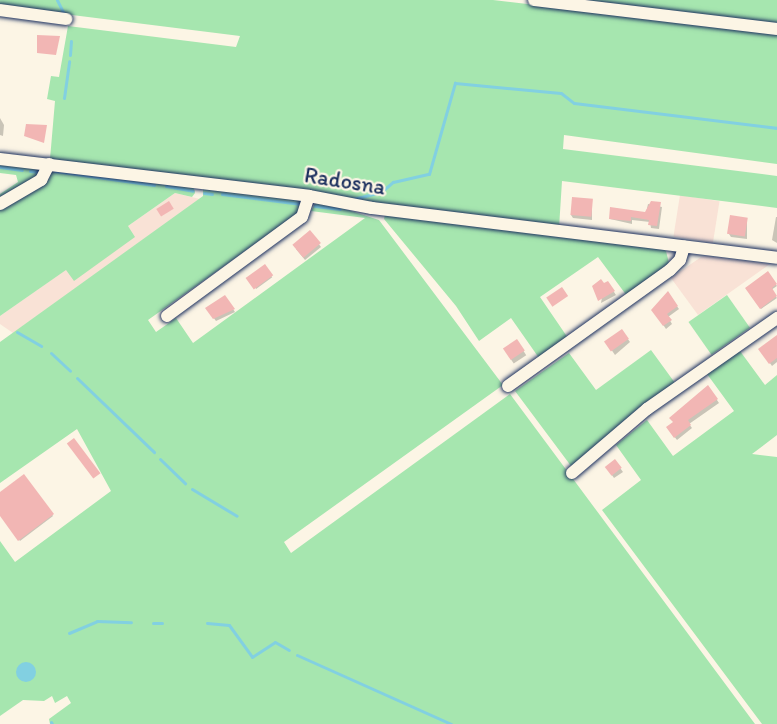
<!DOCTYPE html>
<style>
body{margin:0}
#map{position:relative;width:777px;height:724px;overflow:hidden;background:#fcf5e5;font-family:Itim,sans-serif}
div>[style]{position:absolute}
[style*='--x']{left:calc(var(--x)*1px);top:calc(var(--y)*1px);width:calc(var(--w)*1px);rotate:calc(var(--a)*1deg)}
.built>*{inset:0;background:#f9e2d6;transform-origin:0 0}
.green>*{inset:0;background:#a6e6af;transform-origin:0 0}
.water>*{inset:0;background:#82d0e1}
.round{border-radius:50%}
.shadow>*{inset:0;background:#0003;transform-origin:0 0}
.stream>*{height:3px;margin:-1.5px;padding:0 1.5px;transform-origin:1.5px;border-radius:1.5px;background:#82d0e1}
.building>*{inset:0;background:#f2b6b4;transform-origin:0 0}
.roads{filter:drop-shadow(0 0 2px #1b2f5e) drop-shadow(0 0 2px #1b2f5e)}
.minor>*{height:12px;margin:-6px;padding:0 6px;transform-origin:6px;border-radius:6px;background:#fcf5e5}
span{translate:-50% -50%;white-space:nowrap;text-align:center;line-height:1.15;-webkit-text-stroke:4.5px #fcf5e5;paint-order:stroke}
.street-label{font-size:22px;color:#1b2f5e}
</style>
<div id="map">
<div class="built">
<div style="clip-path:polygon(175px 193px,200px 199px,13px 333px,0 324px,0 316px)"></div>
<div style="left:680px;top:195px;width:40px;height:42px;rotate:9deg"></div>
<div style="clip-path:polygon(701px 257px,707px 256px,770px 264px,698px 315px,671px 278px)"></div>
</div>
<div class="green">
<div style="clip-path:polygon(0 0,493px 0,777px 33px,777px 164px,564px 135px,563px 149px,777px 176px,777px 208px,562px 181px,559px 228px,50px 159px,55px 101px,47px 99px,51px 76px,59px 77px,68px 26px,236px 47px,240px 36px,0 6px)"></div>
<div style="clip-path:polygon(567px 0,777px 0,777px 24px)"></div>
<div style="clip-path:polygon(0 163px,42px 167px,45px 171px,0 201px,0 194px,18px 182px,16px 175px,0 173px)"></div>
<div style="clip-path:polygon(51px 171px,194px 188px,195px 193px,192px 197px,175px 193px,128px 226px,135px 237px,74px 281px,66px 270px,0 316px,0 207px,10px 205px,49px 179px)"></div>
<div style="clip-path:polygon(203px 189px,303px 198px,303px 210px,148px 320px,156px 332px,176px 318px,193px 343px,365px 218px,311px 211px,317px 200px,379px 220px,503px 385px,284px 542px,291px 553px,510px 394px,755px 724px,50px 724px,49px 719px,71px 703px,67px 696px,55px 703px,52px 696px,44px 701px,23px 700px,0 716px,0 541px,15px 562px,111px 491px,77px 429px,0 483px,0 342px,203px 196px)"></div>
<div style="clip-path:polygon(385px 214px,660px 248px,666px 251px,669px 263px,627px 296px,598px 257px,540px 297px,568px 338px,539px 358px,511px 318px,479px 341px,456px 306px,384px 219px)"></div>
<div style="left:727px;top:295px;width:40px;height:47px;rotate:55deg"></div>
<div style="clip-path:polygon(651px 350px,675px 383px,571px 466px,515px 391px,569px 353px,596px 390px)"></div>
<div style="clip-path:polygon(740px 351px,765px 385px,777px 375px,777px 435px,752px 454px,777px 457px,777px 724px,762px 724px,602px 510px,641px 480px,616px 445px,647px 420px,673px 456px,734px 411px,707px 374px)"></div>
</div>
<div class="water">
<div class="round" style="left:16px;top:662px;width:20px;height:20px"></div>
</div>
<div class="shadow">
<div style="clip-path:polygon(0 118px,4px 125px,3px 136px,0 135px)"></div>
<div style="clip-path:polygon(592px 201px,592px 220px,573px 218px,571px 215px)"></div>
<div style="clip-path:polygon(648px 204px,662px 207px,659px 229px,651px 228px,650px 222px,632px 220px,632px 224px,610px 219px,611px 208px,646px 213px)"></div>
<div style="clip-path:polygon(776px 217px,777px 217px,777px 243px,772px 240px)"></div>
<div style="clip-path:polygon(747px 219px,747px 239px,731px 237px,729px 234px)"></div>
<div style="clip-path:polygon(310px 232px,321px 247px,305px 260px,296px 249px)"></div>
<div style="left:264px;top:266px;width:14px;height:20px;rotate:54deg"></div>
<div style="clip-path:polygon(768px 273px,777px 286px,771px 290px,777px 298px,761px 309px,747px 289px)"></div>
<div style="clip-path:polygon(608px 283px,616px 295px,601px 303px,604px 285px)"></div>
<div style="clip-path:polygon(668px 294px,679px 309px,668px 317px,672px 324px,666px 329px,655px 313px)"></div>
<div style="clip-path:polygon(225px 297px,235px 312px,216px 321px,207px 309px)"></div>
<div style="clip-path:polygon(622px 331px,630px 342px,615px 355px,606px 342px)"></div>
<div style="left:517px;top:341px;width:17px;height:15px;rotate:57deg"></div>
<div style="clip-path:polygon(777px 341px,777px 362px,772px 366px,762px 352px)"></div>
<div style="clip-path:polygon(708px 387px,719px 403px,689px 424px,692px 428px,677px 440px,670px 431px)"></div>
<div style="clip-path:polygon(615px 461px,623px 472px,614px 478px,609px 471px)"></div>
<div style="clip-path:polygon(24px 477px,53px 516px,20px 541px,0 514px,0 494px)"></div>
</div>
<div class="stream">
<div style="--x:57;--y:0;--w:13;--a:63"></div>
<div style="--x:70;--y:55;--w:14;--a:-86"></div>
<div style="--x:64;--y:98;--w:37;--a:-82"></div>
<div style="--x:0;--y:167;--w:22;--a:8"></div>
<div style="--x:30;--y:171;--w:10;--a:6"></div>
<div style="--x:55;--y:171;--w:100;--a:8"></div>
<div style="--x:166;--y:186;--w:27;--a:10"></div>
<div style="--x:204;--y:193;--w:8;--a:7"></div>
<div style="--x:222;--y:194;--w:80;--a:7.2"></div>
<div style="--x:353;--y:199;--w:29;--a:-14"></div>
<div style="--x:381;--y:192;--w:16;--a:-40"></div>
<div style="--x:393;--y:182;--w:37;--a:-13"></div>
<div style="--x:429;--y:174;--w:95;--a:-74.1"></div>
<div style="--x:455;--y:83;--w:106;--a:5.4"></div>
<div style="--x:561;--y:93;--w:16;--a:38"></div>
<div style="--x:574;--y:103;--w:205;--a:7"></div>
<div style="--x:315;--y:206;--w:25;--a:7"></div>
<div style="--x:17;--y:332;--w:28;--a:30"></div>
<div style="--x:51;--y:353;--w:26;--a:43"></div>
<div style="--x:77;--y:378;--w:107;--a:43.9"></div>
<div style="--x:160;--y:459;--w:35;--a:44"></div>
<div style="--x:192;--y:489;--w:52;--a:31"></div>
<div style="--x:153;--y:623;--w:9;--a:0"></div>
<div style="--x:207;--y:623;--w:22;--a:5"></div>
<div style="--x:229;--y:625;--w:39;--a:54"></div>
<div style="--x:252;--y:657;--w:27;--a:-33"></div>
<div style="--x:275;--y:642;--w:16;--a:30"></div>
<div style="--x:69;--y:633;--w:30;--a:-23"></div>
<div style="--x:97;--y:621;--w:34;--a:2"></div>
<div style="--x:297;--y:655;--w:169;--a:24.1"></div>
<div style="--x:51;--y:722;--w:2;--a:63"></div>
</div>
<div class="building">
<div style="clip-path:polygon(37px 35px,60px 36px,56px 55px,37px 53px)"></div>
<div style="clip-path:polygon(26px 124px,47px 125px,44px 143px,24px 136px)"></div>
<div style="left:572px;top:197px;width:21px;height:18px;rotate:5deg"></div>
<div style="left:169px;top:201px;width:9px;height:15px;rotate:58deg"></div>
<div style="clip-path:polygon(651px 201px,661px 202px,657px 226px,648px 225px,649px 220px,631px 217px,631px 221px,609px 219px,610px 207px,645px 212px)"></div>
<div style="left:730px;top:215px;width:18px;height:19px;rotate:9deg"></div>
<div style="left:310px;top:230px;width:17px;height:23px;rotate:50deg"></div>
<div style="left:265px;top:264px;width:14px;height:24px;rotate:54deg"></div>
<div style="clip-path:polygon(768px 271px,777px 284px,772px 288px,777px 296px,760px 309px,745px 288px)"></div>
<div style="clip-path:polygon(601px 279px,604px 283px,608px 281px,615px 291px,598px 301px,592px 286px)"></div>
<div style="left:562px;top:287px;width:11px;height:19px;rotate:56deg"></div>
<div style="clip-path:polygon(668px 291px,678px 306px,667px 314px,672px 320px,663px 326px,651px 310px)"></div>
<div style="clip-path:polygon(225px 295px,235px 309px,213px 319px,205px 308px)"></div>
<div style="left:622px;top:329px;width:12px;height:22px;rotate:55deg"></div>
<div style="clip-path:polygon(777px 335px,777px 358px,769px 364px,758px 349px)"></div>
<div style="left:517px;top:339px;width:14px;height:17px;rotate:56deg"></div>
<div style="clip-path:polygon(708px 385px,718px 399px,688px 420px,691px 425px,674px 438px,666px 427px,673px 422px,669px 418px)"></div>
<div style="left:74px;top:438px;width:44px;height:9px;rotate:53deg"></div>
<div style="left:615px;top:459px;width:11px;height:13px;rotate:52deg"></div>
<div style="clip-path:polygon(24px 474px,54px 514px,18px 541px,0 516px,0 492px)"></div>
</div>
<div class="roads">
<div class="minor">
<div style="--x:534;--y:0;--w:245;--a:6.8"></div>
<div style="--x:0;--y:10;--w:67;--a:7.8"></div>
<div style="--x:0;--y:159;--w:311;--a:6.8"></div>
<div style="--x:309;--y:196;--w:64;--a:10.8"></div>
<div style="--x:372;--y:208;--w:408;--a:7"></div>
<div style="--x:0;--y:204;--w:48;--a:-30.3"></div>
<div style="--x:41;--y:180;--w:18;--a:-63"></div>
<div style="--x:167;--y:316;--w:167;--a:-36.3"></div>
<div style="--x:302;--y:217;--w:22;--a:-72"></div>
<div style="--x:508;--y:386;--w:199;--a:-35.6"></div>
<div style="--x:670;--y:270;--w:14;--a:-45"></div>
<div style="--x:680;--y:260;--w:14;--a:-73"></div>
<div style="--x:572;--y:473;--w:99;--a:-40.5"></div>
<div style="--x:647;--y:409;--w:159;--a:-35"></div>
</div>
</div>
<div class="street-label">
<span style="left:345px;top:181px;rotate:9deg">Radosna</span>
</div>
</div>
